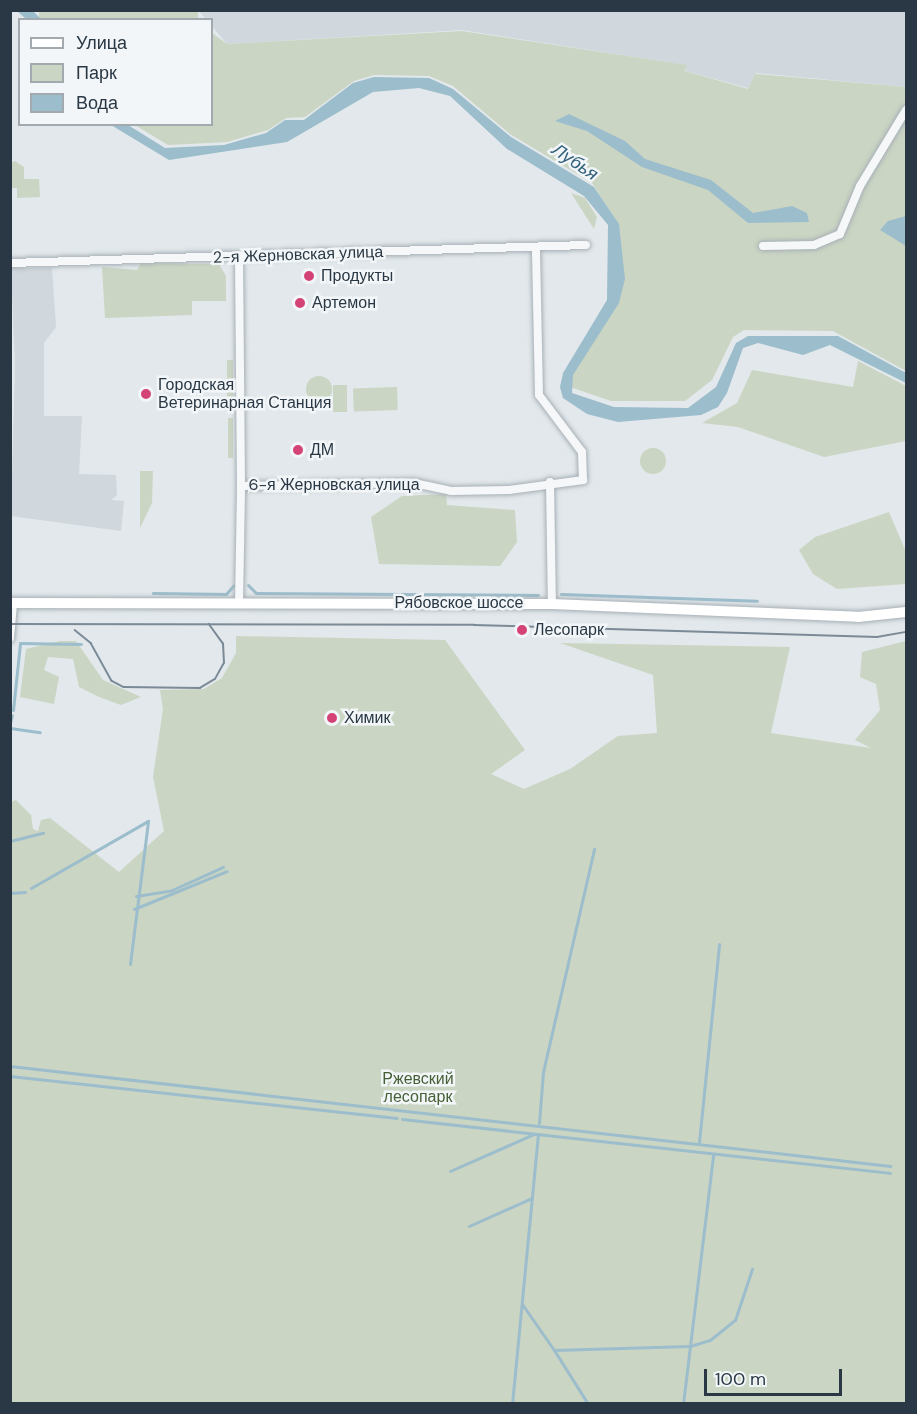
<!DOCTYPE html>
<meta charset="utf-8">
<style>
body{margin:0}
#map{position:relative;width:917px;height:1414px;overflow:hidden;background:#e2e8eb;font-family:"DM Sans",sans-serif}
div>[style]{position:absolute}
[style*='--x']{left:calc(var(--x)*1px);top:calc(var(--y)*1px);width:calc(var(--w)*1px);rotate:calc(var(--a)*1deg)}
.built>*{inset:0;background:#d0d7dd}
.green>*{inset:0;background:#cbd5c3;transform-origin:0 0}
.round{border-radius:50%}
.water>*{inset:0;background:#9cbdcc}
.stream>*{height:3px;margin:-1.5px;padding:0 1.5px;transform-origin:1.5px;border-radius:1.5px;background:#9cbdcc}
.roads{filter:drop-shadow(0 0 2px #a7b0b6) drop-shadow(0 0 2px #a7b0b6)}
.minor>*{height:8px;margin:-4px;padding:0 4px;transform-origin:4px;border-radius:4px;background:#f5f7f9}
.secondary>*{height:10px;margin:-5px;padding:0 5px;transform-origin:5px;border-radius:5px;background:#fff}
.tram>*{height:1.5px;margin:-0.75px;padding:0 0.75px;transform-origin:0.75px;border-radius:0.75px;background:#7b8a96}
.dots>*{width:16px;height:16px;translate:-50% -50%;box-sizing:border-box;border:3px solid #f2f6f8;border-radius:50%}
span{translate:-50% -50%;white-space:nowrap;text-align:center;line-height:1.15;-webkit-text-stroke:5px #f2f6f8;paint-order:stroke}
.street-label{font-size:16px;color:#293844}
.poi-label{font-size:16px;color:#293844}
.left{translate:0 -50%;text-align:left}
.park-label{font-size:16px;color:#466036}
.water-label{font-size:18px;color:#31607a;font-style:italic}
.frame{position:absolute;inset:0;border:12px solid #293844;pointer-events:none}
.legend{position:absolute;left:18px;top:18px;width:195px;height:108px;box-sizing:border-box;background:#f2f6f8;border:2px solid #a2aab0;margin:0;padding:8px 10px;list-style:none;font-size:18px;color:#293844}
.legend li{display:flex;align-items:center;gap:12px;height:30px}
.legend b{width:30px;border:2px solid #a2aab0}
.scale{position:absolute;left:704px;top:1369px;width:138px;height:27px;box-sizing:border-box;border:3px solid #293844;border-top:0;padding-left:8px;font-size:18px;line-height:21px;white-space:nowrap;color:#293844;-webkit-text-stroke:4px #f2f6f8;paint-order:stroke}
</style>
<div id="map">
<div class="built">
<div style="clip-path:polygon(199px 11px,906px 11px,906px 87px,756px 73px,748px 88px,686px 71px,686px 65px,462px 30px,227px 44px)"></div>
<div style="clip-path:polygon(11px 268px,52px 268px,56px 327px,44px 343px,44px 416px,82px 416px,79px 474px,116px 475px,117px 495px,111px 500px,124px 501px,121px 531px,11px 516px,15px 364px)"></div>
</div>
<div class="green">
<div style="left:39px;top:11px;width:159px;height:11px"></div>
<div style="clip-path:polygon(462px 31px,687px 65px,685px 71px,748px 89px,755px 74px,906px 87px,906px 371px,833px 331px,744px 330px,733px 337px,712px 380px,685px 401px,611px 401px,570px 387px,568px 378px,617px 298px,616px 220px,592px 183px,510px 134px,453px 86px,429px 76px,374px 75px,354px 81px,305px 117px,286px 118px,268px 130px,227px 142px,168px 145px,135px 125px,212px 124px,212px 33px,227px 44px)"></div>
<div style="clip-path:polygon(15px 161px,24px 167px,24px 179px,39px 179px,40px 197px,17px 198px,17px 188px,11px 188px,11px 163px)"></div>
<div style="clip-path:polygon(571px 193px,585px 198px,597px 217px,594px 229px)"></div>
<div style="clip-path:polygon(141px 263px,219px 264px,226px 276px,226px 301px,192px 301px,192px 315px,105px 318px,102px 267px,137px 270px)"></div>
<div style="left:227px;top:360px;width:6px;height:45px"></div>
<div style="clip-path:polygon(858px 361px,906px 386px,906px 441px,824px 457px,738px 427px,702px 423px,737px 403px,752px 370px,853px 387px)"></div>
<div class="round" style="left:306px;top:376px;width:26px;height:26px"></div>
<div style="left:333px;top:385px;width:14px;height:27px"></div>
<div style="left:397px;top:387px;width:23px;height:44px;rotate:88deg"></div>
<div style="left:228px;top:418px;width:5px;height:40px"></div>
<div class="round" style="left:640px;top:448px;width:26px;height:26px"></div>
<div style="clip-path:polygon(140px 471px,153px 471px,152px 503px,140px 528px)"></div>
<div style="clip-path:polygon(446px 494px,447px 505px,515px 510px,517px 542px,500px 566px,379px 564px,371px 517px,402px 496px)"></div>
<div style="clip-path:polygon(889px 512px,906px 552px,906px 584px,837px 589px,813px 574px,799px 550px,815px 537px)"></div>
<div style="clip-path:polygon(236px 636px,445px 640px,525px 750px,491px 774px,524px 789px,570px 769px,618px 736px,657px 733px,653px 675px,560px 643px,790px 647px,771px 733px,871px 748px,855px 740px,880px 710px,876px 684px,860px 677px,862px 652px,906px 641px,906px 1403px,11px 1403px,11px 802px,16px 800px,31px 815px,33px 829px,38px 831px,41px 820px,50px 818px,119px 872px,164px 831px,153px 777px,163px 709px,160px 690px,204px 689px,222px 678px,236px 653px)"></div>
<div style="clip-path:polygon(60px 641px,76px 641px,103px 680px,141px 697px,121px 705px,99px 697px,79px 687px,73px 659px,48px 657px,44px 670px,59px 677px,54px 704px,20px 697px,26px 649px)"></div>
</div>
<div class="water">
<div style="clip-path:polygon(17px 11px,33px 11px,41px 19px,26px 19px)"></div>
<div style="clip-path:polygon(374px 77px,429px 78px,453px 89px,511px 137px,594px 187px,619px 224px,625px 279px,619px 303px,573px 375px,572px 393px,614px 407px,688px 408px,716px 387px,736px 343px,748px 336px,838px 336px,906px 373px,906px 383px,830px 345px,803px 355px,758px 343px,743px 348px,727px 393px,718px 407px,701px 415px,618px 422px,587px 414px,563px 398px,560px 387px,563px 373px,607px 300px,608px 225px,584px 196px,507px 149px,450px 96px,419px 88px,373px 92px,287px 142px,169px 160px,111px 125px,128px 125px,165px 148px,224px 145px,266px 133px,285px 120px,304px 120px,353px 83px)"></div>
<div style="clip-path:polygon(569px 114px,625px 141px,645px 159px,711px 180px,753px 213px,792px 206px,807px 213px,809px 222px,748px 223px,708px 190px,642px 167px,587px 131px,555px 121px)"></div>
<div style="clip-path:polygon(906px 216px,906px 246px,880px 230px,888px 221px)"></div>
</div>
<div class="stream">
<div style="--x:248;--y:585;--w:11;--a:45"></div>
<div style="--x:256;--y:593;--w:282;--a:0.4"></div>
<div style="--x:153;--y:593;--w:73;--a:0.8"></div>
<div style="--x:226;--y:594;--w:11;--a:-49"></div>
<div style="--x:561;--y:594;--w:196;--a:2"></div>
<div style="--x:13;--y:710;--w:67;--a:-84"></div>
<div style="--x:20;--y:643;--w:61;--a:0.9"></div>
<div style="--x:10;--y:723;--w:8;--a:-76"></div>
<div style="--x:10;--y:728;--w:30;--a:8"></div>
<div style="--x:10;--y:841;--w:34;--a:-14"></div>
<div style="--x:31;--y:888;--w:135;--a:-29.8"></div>
<div style="--x:10;--y:893;--w:15;--a:-4"></div>
<div style="--x:136;--y:896;--w:36;--a:-9"></div>
<div style="--x:172;--y:890;--w:56;--a:-24.3"></div>
<div style="--x:134;--y:909;--w:100;--a:-22.2"></div>
<div style="--x:130;--y:964;--w:144;--a:-82.8"></div>
<div style="--x:10;--y:1066;--w:886;--a:6.48"></div>
<div style="--x:10;--y:1076;--w:389;--a:6.2"></div>
<div style="--x:402;--y:1119;--w:491;--a:6.3"></div>
<div style="--x:539;--y:1123;--w:51;--a:-85.5"></div>
<div style="--x:543;--y:1072;--w:229;--a:-77.1"></div>
<div style="--x:699;--y:1142;--w:199;--a:-84.2"></div>
<div style="--x:450;--y:1171;--w:92;--a:-23.8"></div>
<div style="--x:469;--y:1226;--w:69;--a:-24"></div>
<div style="--x:522;--y:1304;--w:56;--a:55.2"></div>
<div style="--x:554;--y:1350;--w:136;--a:-1.7"></div>
<div style="--x:690;--y:1346;--w:21;--a:-17"></div>
<div style="--x:710;--y:1340;--w:32;--a:-39"></div>
<div style="--x:735;--y:1320;--w:54;--a:-71.6"></div>
<div style="--x:554;--y:1350;--w:64;--a:57.8"></div>
<div style="--x:512;--y:1404;--w:271;--a:-84.5"></div>
<div style="--x:683;--y:1404;--w:251;--a:-83.1"></div>
</div>
<div class="roads">
<div class="minor">
<div style="--x:763;--y:246;--w:51;--a:-1.1"></div>
<div style="--x:814;--y:245;--w:28;--a:-23"></div>
<div style="--x:840;--y:234;--w:52;--a:-67.4"></div>
<div style="--x:860;--y:186;--w:89;--a:-58.8"></div>
<div style="--x:239;--y:257;--w:229;--a:89.5"></div>
<div style="--x:241;--y:486;--w:173;--a:-1"></div>
<div style="--x:414;--y:483;--w:38;--a:12"></div>
<div style="--x:451;--y:491;--w:58;--a:-1"></div>
<div style="--x:509;--y:490;--w:75;--a:-7.7"></div>
<div style="--x:583;--y:480;--w:28;--a:-92"></div>
<div style="--x:582;--y:452;--w:71;--a:-127"></div>
<div style="--x:539;--y:395;--w:148;--a:-91.2"></div>
<div style="--x:10;--y:263;--w:576;--a:-1.79"></div>
<div style="--x:550;--y:482;--w:122;--a:89.1"></div>
<div style="--x:239;--y:604;--w:118;--a:-89"></div>
<div style="--x:10;--y:638;--w:35;--a:-85"></div>
</div>
<div class="secondary">
<div style="--x:10;--y:603;--w:542;--a:0.11"></div>
<div style="--x:552;--y:604;--w:306;--a:2.4"></div>
<div style="--x:858;--y:617;--w:48;--a:-5.9"></div>
</div>
</div>
<div class="tram">
<div style="--x:10;--y:624;--w:464;--a:0.1"></div>
<div style="--x:474;--y:625;--w:403;--a:1.7"></div>
<div style="--x:877;--y:637;--w:29;--a:-10"></div>
<div style="--x:75;--y:630;--w:21;--a:39"></div>
<div style="--x:91;--y:643;--w:43;--a:61.1"></div>
<div style="--x:112;--y:681;--w:13;--a:27"></div>
<div style="--x:124;--y:687;--w:76;--a:0.8"></div>
<div style="--x:200;--y:688;--w:17;--a:-31"></div>
<div style="--x:215;--y:679;--w:18;--a:-61"></div>
<div style="--x:224;--y:663;--w:19;--a:-93"></div>
<div style="--x:223;--y:644;--w:24;--a:-126"></div>
</div>
<div class="dots">
<div style="left:309px;top:276px;background:#d44376"></div>
<div style="left:300px;top:303px;background:#d44376"></div>
<div style="left:146px;top:394px;background:#d44376"></div>
<div style="left:298px;top:450px;background:#d44376"></div>
<div style="left:522px;top:630px;background:#d44376"></div>
<div style="left:332px;top:718px;background:#d44376"></div>
</div>
<div class="street-label">
<span style="left:298px;top:255px;rotate:-2deg">2-я Жерновская улица</span>
<span style="left:334px;top:485px">6-я Жерновская улица</span>
<span style="left:459px;top:603px">Рябовское шоссе</span>
</div>
<div class="poi-label">
<span class="left" style="left:321px;top:276px">Продукты</span>
<span class="left" style="left:312px;top:303px">Артемон</span>
<span class="left" style="left:158px;top:394px">Городская<br>Ветеринарная Станция</span>
<span class="left" style="left:310px;top:450px">ДМ</span>
<span class="left" style="left:534px;top:630px">Лесопарк</span>
<span class="left" style="left:344px;top:718px">Химик</span>
</div>
<div class="park-label">
<span style="left:418px;top:1088px">Ржевский<br>лесопарк</span>
</div>
<div class="water-label">
<span style="left:575px;top:162px;rotate:34deg">Лубья</span>
</div>
<div class="frame"></div>
<ul class="legend">
<li><b style="height:8px;background:#fff"></b>Улица</li>
<li><b style="height:16px;background:#cbd5c3"></b>Парк</li>
<li><b style="height:16px;background:#9cbdcc"></b>Вода</li>
</ul>
<div class="scale">100 m</div>
</div>
